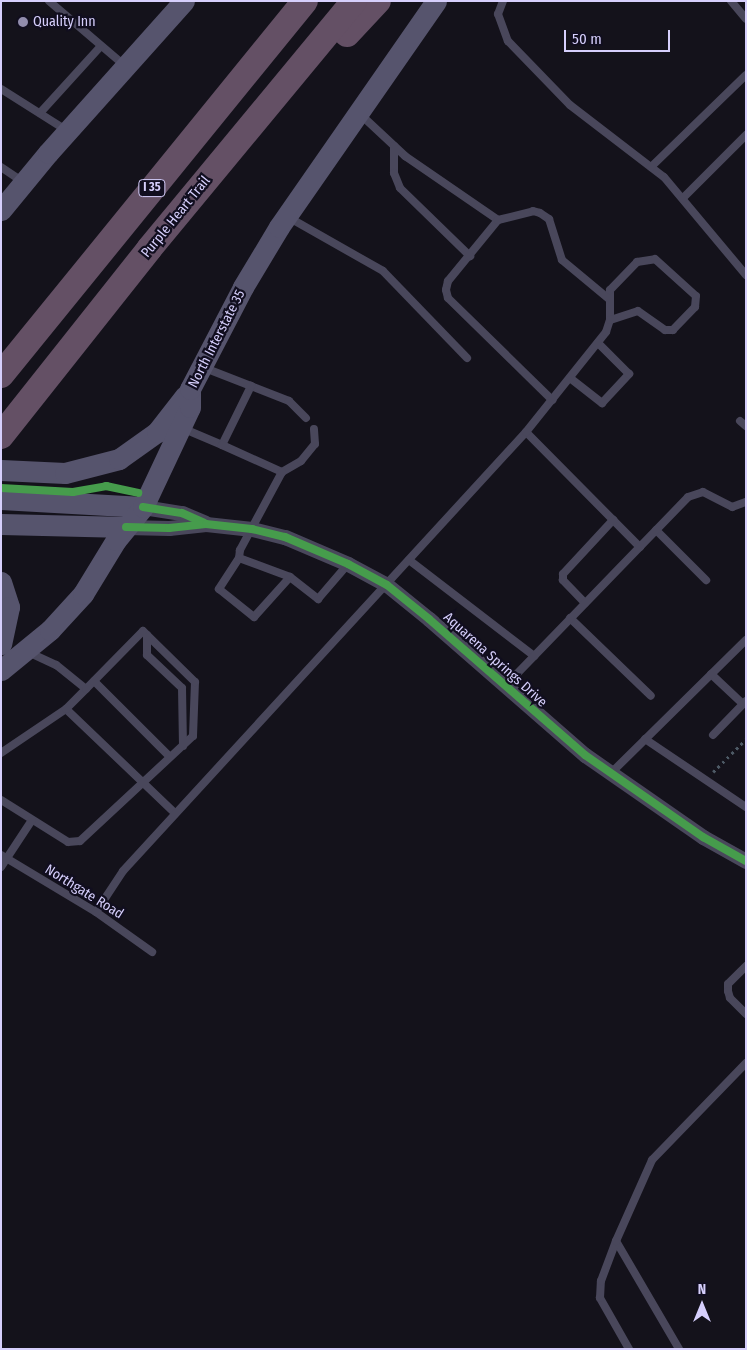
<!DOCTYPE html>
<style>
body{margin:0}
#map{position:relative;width:747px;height:1350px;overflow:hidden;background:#14121b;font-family:"Fira Sans Condensed",sans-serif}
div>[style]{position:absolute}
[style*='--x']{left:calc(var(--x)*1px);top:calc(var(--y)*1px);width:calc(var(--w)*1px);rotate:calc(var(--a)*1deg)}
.path>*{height:2.5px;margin-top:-1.25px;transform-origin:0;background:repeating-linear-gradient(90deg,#4d5965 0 2.5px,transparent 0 6.5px)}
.lane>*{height:8px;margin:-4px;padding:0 4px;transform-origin:4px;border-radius:4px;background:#49475b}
.street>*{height:15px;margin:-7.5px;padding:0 7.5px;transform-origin:7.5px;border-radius:7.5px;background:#49475b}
.secondary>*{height:21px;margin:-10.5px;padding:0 10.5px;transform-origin:10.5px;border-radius:10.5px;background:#56546d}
.highway>*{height:26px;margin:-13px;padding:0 13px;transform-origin:13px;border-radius:13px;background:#645065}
.cycleway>*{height:8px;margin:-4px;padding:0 4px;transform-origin:4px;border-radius:4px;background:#469c4c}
.dots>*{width:14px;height:14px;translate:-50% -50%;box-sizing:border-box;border:2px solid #110e1f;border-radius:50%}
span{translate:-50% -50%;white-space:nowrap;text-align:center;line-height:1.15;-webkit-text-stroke:4.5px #110e1f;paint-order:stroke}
.shield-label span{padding:1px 4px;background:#110e1f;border:1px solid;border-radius:4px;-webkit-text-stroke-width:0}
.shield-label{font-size:12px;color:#d6cffc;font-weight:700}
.poi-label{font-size:14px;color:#d6cffc}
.left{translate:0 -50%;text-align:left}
.street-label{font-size:14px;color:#d6cffc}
.frame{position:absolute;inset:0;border:2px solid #d6cffc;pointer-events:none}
.north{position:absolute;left:677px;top:1280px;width:50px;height:50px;-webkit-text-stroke:4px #110e1f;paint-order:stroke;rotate:0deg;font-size:14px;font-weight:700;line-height:20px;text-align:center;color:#d6cffc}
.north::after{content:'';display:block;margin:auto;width:18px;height:22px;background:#d6cffc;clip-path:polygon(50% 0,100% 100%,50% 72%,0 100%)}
.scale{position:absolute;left:564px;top:30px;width:106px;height:22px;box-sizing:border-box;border:2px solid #d6cffc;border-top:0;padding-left:6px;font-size:15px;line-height:18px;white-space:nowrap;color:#d6cffc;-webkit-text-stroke:4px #110e1f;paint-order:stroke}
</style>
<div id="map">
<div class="path">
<div style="--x:713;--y:772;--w:47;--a:-45"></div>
</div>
<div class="lane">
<div style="--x:49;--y:1;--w:99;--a:40.5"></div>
<div style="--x:503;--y:1;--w:14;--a:111"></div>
<div style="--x:498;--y:14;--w:29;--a:70"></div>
<div style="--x:508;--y:41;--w:89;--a:45.9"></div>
<div style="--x:570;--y:105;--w:118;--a:37.5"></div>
<div style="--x:664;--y:177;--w:128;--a:50.1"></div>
<div style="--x:731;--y:1;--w:23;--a:50"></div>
<div style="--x:1;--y:89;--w:77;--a:32.2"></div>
<div style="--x:40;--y:113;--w:89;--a:-47.7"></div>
<div style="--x:360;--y:114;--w:62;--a:43"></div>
<div style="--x:405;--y:156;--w:113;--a:34.5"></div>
<div style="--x:498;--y:220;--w:79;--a:129.3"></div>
<div style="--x:448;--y:281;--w:9;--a:103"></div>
<div style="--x:446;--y:290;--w:8;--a:76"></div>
<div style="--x:448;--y:298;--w:146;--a:44.4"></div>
<div style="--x:394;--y:146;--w:27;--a:90"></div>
<div style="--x:394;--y:173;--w:16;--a:68"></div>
<div style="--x:400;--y:188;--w:98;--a:44.2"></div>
<div style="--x:1;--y:167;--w:27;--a:34"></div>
<div style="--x:651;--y:167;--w:132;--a:-44.1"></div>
<div style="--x:683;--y:198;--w:89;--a:-45"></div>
<div style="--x:288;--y:217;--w:109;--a:29.6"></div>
<div style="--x:383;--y:271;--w:121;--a:46"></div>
<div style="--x:498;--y:220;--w:36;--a:-14"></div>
<div style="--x:533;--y:211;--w:7;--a:16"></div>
<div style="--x:540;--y:213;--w:11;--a:34"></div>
<div style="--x:549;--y:219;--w:43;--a:72.4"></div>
<div style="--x:562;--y:260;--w:61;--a:39.7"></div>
<div style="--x:570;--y:378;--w:41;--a:38"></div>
<div style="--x:602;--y:403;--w:40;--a:-47"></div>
<div style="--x:629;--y:374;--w:44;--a:-135"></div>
<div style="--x:251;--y:386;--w:41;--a:21.5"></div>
<div style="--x:289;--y:401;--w:24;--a:45"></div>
<div style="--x:740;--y:421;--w:8;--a:40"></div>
<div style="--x:182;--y:428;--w:43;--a:23"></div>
<div style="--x:222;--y:445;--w:66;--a:-63.8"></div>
<div style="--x:251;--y:386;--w:53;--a:-158.8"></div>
<div style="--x:526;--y:432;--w:162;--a:45.3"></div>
<div style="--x:222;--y:445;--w:66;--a:24.2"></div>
<div style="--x:282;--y:472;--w:22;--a:-30"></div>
<div style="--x:301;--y:461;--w:22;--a:-51"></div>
<div style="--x:315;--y:444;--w:15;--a:-94"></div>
<div style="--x:282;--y:472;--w:89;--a:118.3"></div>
<div style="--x:240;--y:550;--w:8;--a:97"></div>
<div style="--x:239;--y:558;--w:37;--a:123"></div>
<div style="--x:219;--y:589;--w:45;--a:38.7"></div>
<div style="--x:254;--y:617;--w:54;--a:-48"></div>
<div style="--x:290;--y:577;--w:36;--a:38"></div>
<div style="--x:318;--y:599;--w:46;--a:-49.4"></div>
<div style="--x:656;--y:530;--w:71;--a:45"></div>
<div style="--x:239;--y:558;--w:54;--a:20.4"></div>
<div style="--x:409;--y:560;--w:158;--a:37.5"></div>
<div style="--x:585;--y:603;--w:32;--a:-134"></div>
<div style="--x:563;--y:580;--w:6;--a:-90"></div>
<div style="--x:563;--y:574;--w:74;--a:-47.2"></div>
<div style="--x:570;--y:618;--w:112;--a:43.9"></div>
<div style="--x:147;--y:635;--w:20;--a:90"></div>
<div style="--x:147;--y:655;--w:48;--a:43.3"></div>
<div style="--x:182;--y:688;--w:58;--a:89"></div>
<div style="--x:711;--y:674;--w:44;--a:43.2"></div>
<div style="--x:94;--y:681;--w:107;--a:45"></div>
<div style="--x:505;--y:686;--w:263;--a:-45.9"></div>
<div style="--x:688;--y:497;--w:16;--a:-18"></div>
<div style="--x:703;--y:492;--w:33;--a:27"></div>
<div style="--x:732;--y:507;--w:15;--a:-20"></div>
<div style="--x:66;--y:709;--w:151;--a:43.7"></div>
<div style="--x:713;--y:735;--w:47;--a:-45.9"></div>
<div style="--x:645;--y:739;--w:122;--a:34"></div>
<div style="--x:1;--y:753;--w:78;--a:-34.1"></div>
<div style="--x:66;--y:709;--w:28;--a:-45"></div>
<div style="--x:86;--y:689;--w:38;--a:-141"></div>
<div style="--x:56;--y:665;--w:33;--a:-155"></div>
<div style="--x:610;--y:774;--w:191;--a:-44.6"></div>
<div style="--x:1;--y:800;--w:79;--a:32.1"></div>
<div style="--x:68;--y:842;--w:12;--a:-5"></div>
<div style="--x:80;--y:841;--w:154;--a:-42.9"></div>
<div style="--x:193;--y:736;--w:54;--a:-87.9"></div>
<div style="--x:195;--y:682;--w:73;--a:-135.6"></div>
<div style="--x:143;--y:631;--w:81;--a:134.5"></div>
<div style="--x:1;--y:855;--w:111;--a:31"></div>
<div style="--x:96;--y:912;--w:69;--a:35.5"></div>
<div style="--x:1;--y:867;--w:56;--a:-56.6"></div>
<div style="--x:96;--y:912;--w:49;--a:-56.6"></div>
<div style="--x:123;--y:871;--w:596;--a:-47.45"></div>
<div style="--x:526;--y:432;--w:128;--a:-51.3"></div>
<div style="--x:606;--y:332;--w:13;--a:-72"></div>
<div style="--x:610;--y:320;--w:30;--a:-90"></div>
<div style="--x:610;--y:290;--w:39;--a:-46"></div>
<div style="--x:637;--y:262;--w:18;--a:-9"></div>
<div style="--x:655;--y:259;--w:55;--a:42.1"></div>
<div style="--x:696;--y:296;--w:11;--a:95"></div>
<div style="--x:695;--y:307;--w:32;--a:134"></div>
<div style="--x:673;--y:330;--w:8;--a:180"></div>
<div style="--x:665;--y:330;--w:33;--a:-145"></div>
<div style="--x:638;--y:311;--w:29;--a:162"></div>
<div style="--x:746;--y:966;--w:25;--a:135"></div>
<div style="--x:728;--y:984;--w:7;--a:90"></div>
<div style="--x:728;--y:991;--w:7;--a:74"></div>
<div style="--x:730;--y:998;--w:23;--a:45"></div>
<div style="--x:616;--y:1241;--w:125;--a:59.7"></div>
<div style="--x:629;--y:1349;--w:59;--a:-119.6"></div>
<div style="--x:600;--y:1298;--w:17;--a:-87"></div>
<div style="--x:601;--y:1281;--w:43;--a:-69.4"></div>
<div style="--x:616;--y:1241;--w:89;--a:-66"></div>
<div style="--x:652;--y:1160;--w:135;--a:-45.9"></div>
</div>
<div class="street">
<div style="--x:143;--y:507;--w:39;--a:9"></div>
<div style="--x:182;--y:513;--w:25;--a:23"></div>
<div style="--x:126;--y:527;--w:43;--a:1.3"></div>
<div style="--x:169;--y:528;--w:37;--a:-6"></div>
<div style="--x:206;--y:524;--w:46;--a:6.2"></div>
<div style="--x:252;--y:529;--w:34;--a:14"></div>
<div style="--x:285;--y:537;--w:69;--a:23.2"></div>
<div style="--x:348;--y:564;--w:44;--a:28.3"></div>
<div style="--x:387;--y:585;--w:54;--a:39"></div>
<div style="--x:429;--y:619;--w:207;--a:41.1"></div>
<div style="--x:585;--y:755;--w:144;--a:34.8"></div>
<div style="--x:703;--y:837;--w:49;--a:29.2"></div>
</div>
<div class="secondary">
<div style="--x:1;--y:210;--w:74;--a:-50.5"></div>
<div style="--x:48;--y:153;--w:204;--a:-48.2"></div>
<div style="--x:1;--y:470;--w:64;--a:2.7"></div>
<div style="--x:65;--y:473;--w:56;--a:-14.5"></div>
<div style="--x:119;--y:459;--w:47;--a:-35.4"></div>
<div style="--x:157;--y:432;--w:46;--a:-52.1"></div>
<div style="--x:1;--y:499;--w:142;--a:3.2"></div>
<div style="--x:1;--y:524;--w:125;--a:1.4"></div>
<div style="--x:1;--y:582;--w:26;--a:72"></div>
<div style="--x:9;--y:607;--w:38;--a:102"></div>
<div style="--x:1;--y:670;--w:63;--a:-39.2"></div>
<div style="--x:50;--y:630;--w:49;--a:-47.5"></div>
<div style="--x:83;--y:594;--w:63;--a:-58.6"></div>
<div style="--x:116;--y:540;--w:43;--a:-50.7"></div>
<div style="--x:143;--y:507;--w:110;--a:-64.8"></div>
<div style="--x:190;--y:407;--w:18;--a:-90"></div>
<div style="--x:190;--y:389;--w:115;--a:-62.5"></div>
<div style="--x:243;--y:287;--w:70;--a:-59"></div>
<div style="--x:279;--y:227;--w:275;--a:-55.2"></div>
</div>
<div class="highway">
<div style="--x:347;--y:34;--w:45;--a:-46.8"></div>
<div style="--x:1;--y:375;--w:482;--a:-50.9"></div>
<div style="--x:1;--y:436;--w:238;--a:-51.6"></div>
<div style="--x:149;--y:249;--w:322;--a:-50.4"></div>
</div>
<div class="cycleway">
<div style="--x:1;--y:488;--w:72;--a:3.2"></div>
<div style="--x:73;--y:492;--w:34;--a:-10"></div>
<div style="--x:106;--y:486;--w:33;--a:12"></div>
<div style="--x:143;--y:507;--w:39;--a:9"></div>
<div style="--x:182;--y:513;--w:24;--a:24"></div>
<div style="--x:126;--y:527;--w:43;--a:1.3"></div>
<div style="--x:169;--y:528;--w:37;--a:-6"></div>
<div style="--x:206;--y:524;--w:46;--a:6.2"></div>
<div style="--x:252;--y:529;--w:34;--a:14"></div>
<div style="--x:285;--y:537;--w:69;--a:23.2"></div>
<div style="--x:348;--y:564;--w:44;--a:28.3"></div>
<div style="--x:387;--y:585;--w:54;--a:39"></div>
<div style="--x:429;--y:619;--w:207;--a:41.1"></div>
<div style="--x:585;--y:755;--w:144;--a:34.8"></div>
<div style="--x:703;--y:837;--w:49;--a:29.2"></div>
</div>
<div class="dots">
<div style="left:23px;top:22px;background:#928dad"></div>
</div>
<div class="shield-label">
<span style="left:152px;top:188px">I 35</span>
</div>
<div class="poi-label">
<span class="left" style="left:33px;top:22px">Quality Inn</span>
</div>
<div class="street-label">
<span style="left:176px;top:217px;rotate:-51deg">Purple Heart Trail</span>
<span style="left:217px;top:339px;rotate:-63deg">North Interstate 35</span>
<span style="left:495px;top:660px;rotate:42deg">Aquarena Springs Drive</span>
<span style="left:84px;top:892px;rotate:32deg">Northgate Road</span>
</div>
<div class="frame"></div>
<div class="north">N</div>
<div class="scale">50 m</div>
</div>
